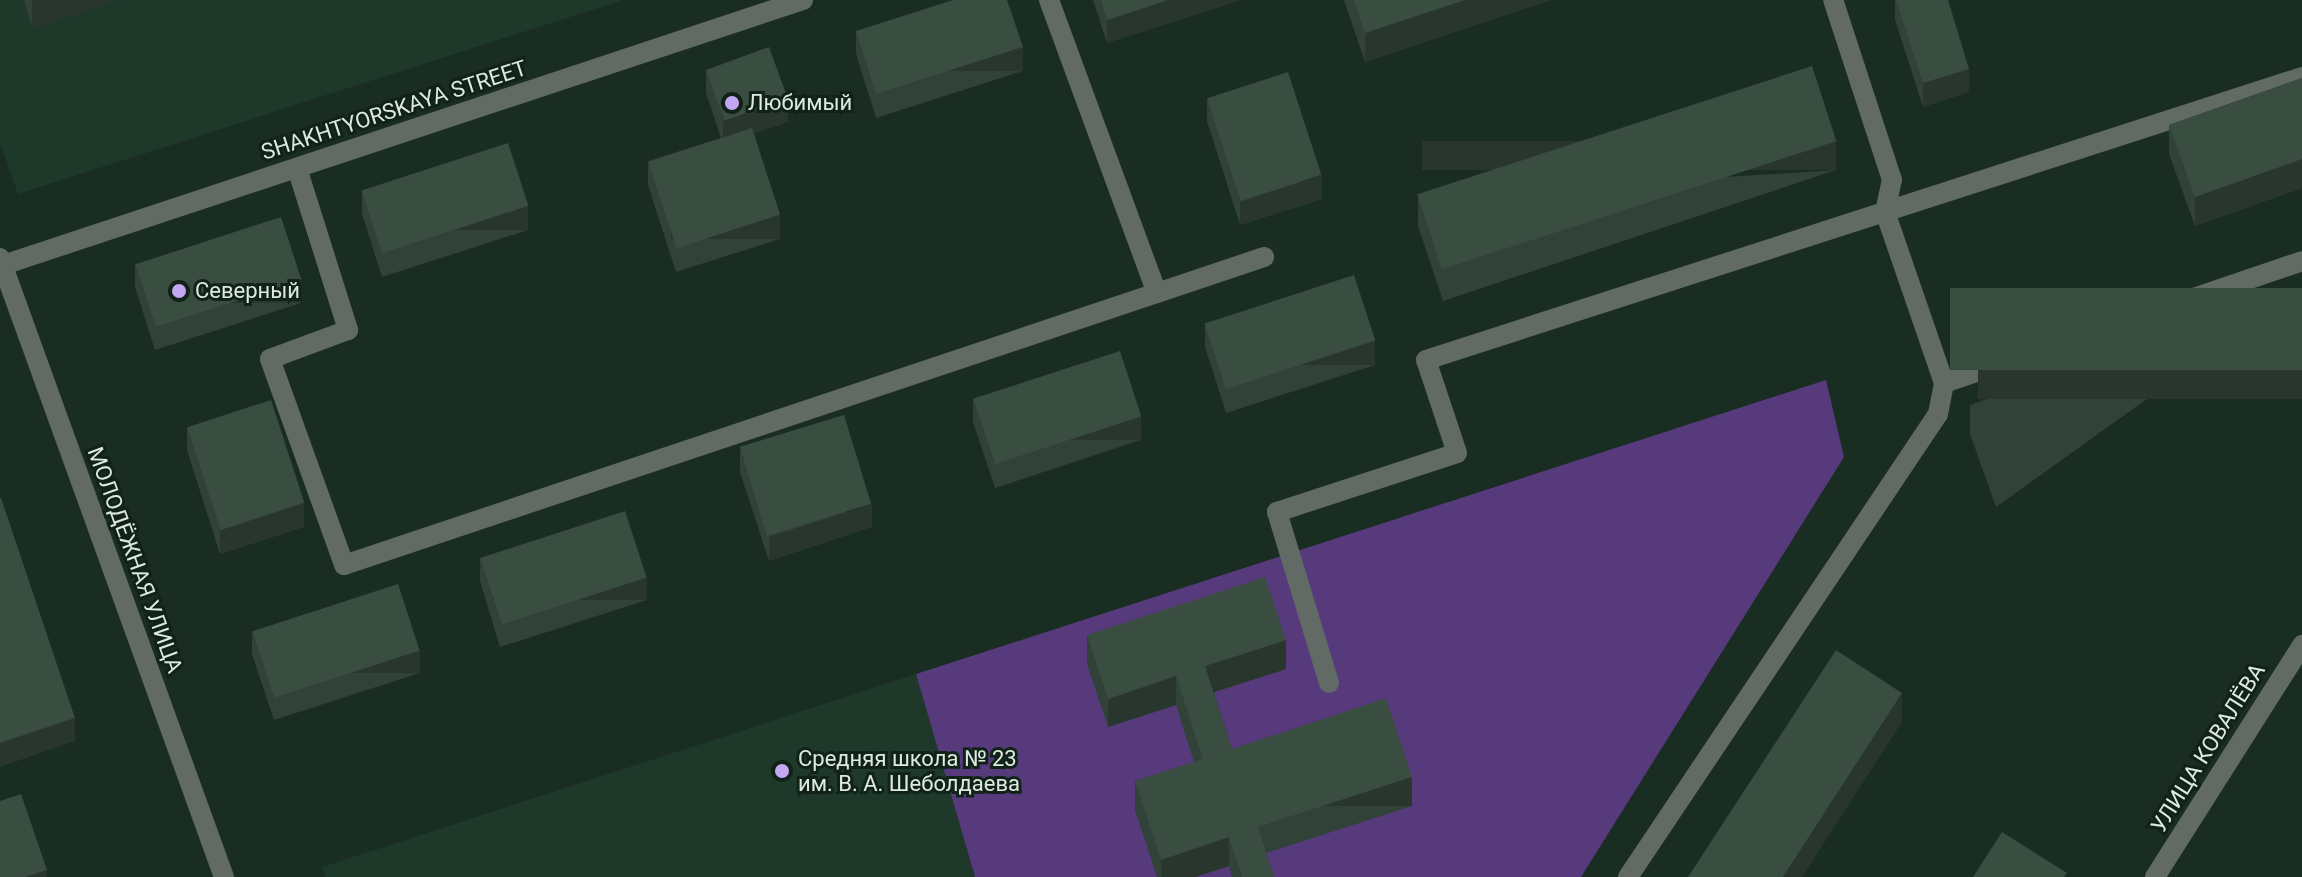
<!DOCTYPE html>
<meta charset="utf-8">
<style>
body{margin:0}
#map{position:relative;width:2302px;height:877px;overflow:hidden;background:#1a2d22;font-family:Roboto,sans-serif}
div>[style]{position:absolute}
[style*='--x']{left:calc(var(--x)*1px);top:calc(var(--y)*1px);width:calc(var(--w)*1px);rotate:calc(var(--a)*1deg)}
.built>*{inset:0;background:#1e3829}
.green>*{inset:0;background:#563a7c}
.service>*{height:20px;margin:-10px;padding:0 10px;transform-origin:10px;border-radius:10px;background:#616a64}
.minor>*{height:20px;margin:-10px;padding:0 10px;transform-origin:10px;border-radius:10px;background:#616a64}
.tertiary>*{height:20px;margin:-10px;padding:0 10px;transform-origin:10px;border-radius:10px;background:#616a64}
.wall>*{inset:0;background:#314238}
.shaded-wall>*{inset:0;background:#28362e;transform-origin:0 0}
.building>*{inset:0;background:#394d41;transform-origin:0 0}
.dots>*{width:22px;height:22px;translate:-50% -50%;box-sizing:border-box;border:4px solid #112318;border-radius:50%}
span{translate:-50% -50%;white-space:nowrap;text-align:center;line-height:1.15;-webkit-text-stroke:6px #112318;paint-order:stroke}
.poi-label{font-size:22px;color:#dde9e1}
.left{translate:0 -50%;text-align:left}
.street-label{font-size:22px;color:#dde9e1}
</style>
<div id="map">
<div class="built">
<div style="clip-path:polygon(0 0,623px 0,18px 194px,0 143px)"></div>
<div style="clip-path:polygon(916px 674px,975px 877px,325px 877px,322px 867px)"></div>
</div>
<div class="green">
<div style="clip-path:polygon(1826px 380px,1844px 457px,1581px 877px,975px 877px,916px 674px)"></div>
</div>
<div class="service">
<div style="--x:1049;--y:0;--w:312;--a:69.8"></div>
<div style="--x:1157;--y:293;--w:113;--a:-18.6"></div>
<div style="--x:297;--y:168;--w:170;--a:72.5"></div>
<div style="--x:348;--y:330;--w:83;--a:159.6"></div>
<div style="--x:270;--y:359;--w:219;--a:70.2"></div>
<div style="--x:344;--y:565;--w:857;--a:-18.5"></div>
<div style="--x:1329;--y:683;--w:179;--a:-106.9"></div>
<div style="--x:1277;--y:512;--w:189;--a:-18.1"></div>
<div style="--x:1457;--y:453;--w:98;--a:-108.4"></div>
<div style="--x:1426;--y:360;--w:921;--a:-17.9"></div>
</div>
<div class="minor">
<div style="--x:0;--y:258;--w:658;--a:70.11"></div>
<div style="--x:1944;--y:383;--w:378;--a:-18.8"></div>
<div style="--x:1628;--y:877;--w:557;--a:-56.2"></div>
<div style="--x:1938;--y:414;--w:32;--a:-79"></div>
<div style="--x:1944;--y:383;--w:181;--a:-109"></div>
<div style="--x:1885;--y:212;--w:33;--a:-78"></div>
<div style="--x:1892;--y:180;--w:189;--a:-108.1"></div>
<div style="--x:2155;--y:877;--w:275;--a:-57.6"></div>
</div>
<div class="tertiary">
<div style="--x:0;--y:266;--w:846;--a:-18.33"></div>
</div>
<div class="wall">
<div style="clip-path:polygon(24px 0,119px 0,32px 28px)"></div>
<div style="clip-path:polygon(1093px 0,1241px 0,1107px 43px)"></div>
<div style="clip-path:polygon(1344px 0,1551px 0,1365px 62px)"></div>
<div style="clip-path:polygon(1895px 0,1948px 0,1969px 92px,1923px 107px,1895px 20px)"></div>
<div style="clip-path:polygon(856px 31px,1023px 71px,876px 118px,856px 54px)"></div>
<div style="clip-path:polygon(706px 70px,788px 122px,754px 133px,780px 239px,676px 272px,648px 185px,648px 161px,721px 138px,706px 93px)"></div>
<div style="clip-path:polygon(2302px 78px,2302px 188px,2195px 226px,2169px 154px,2169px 125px)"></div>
<div style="clip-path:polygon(1207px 98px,1322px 199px,1240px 225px,1207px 121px)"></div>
<div style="clip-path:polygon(1836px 170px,1443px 301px,1418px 226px,1418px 197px)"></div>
<div style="clip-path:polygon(362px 191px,528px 230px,382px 277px,362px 214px)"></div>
<div style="clip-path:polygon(135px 264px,301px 303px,155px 350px,135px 287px)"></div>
<div style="clip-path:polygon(2302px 288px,1996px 507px,1970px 434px,1970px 405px)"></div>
<div style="clip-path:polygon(1205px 324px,1375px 365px,1226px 413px,1205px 347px)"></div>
<div style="clip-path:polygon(973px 398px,1141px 440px,995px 488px,973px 422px)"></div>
<div style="clip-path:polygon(187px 427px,304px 527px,220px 554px,187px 450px)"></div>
<div style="clip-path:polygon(740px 449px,872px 527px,769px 561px,740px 472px)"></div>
<div style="clip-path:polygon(480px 558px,647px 600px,500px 647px,480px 581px)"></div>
<div style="clip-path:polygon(252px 631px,420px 673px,274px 720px,252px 654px)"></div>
<div style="clip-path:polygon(1087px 635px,1286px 669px,1214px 692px,1232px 749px,1412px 806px,1266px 853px,1274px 877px,1232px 877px,1229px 866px,1195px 877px,1157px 877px,1135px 810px,1135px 781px,1194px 762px,1176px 705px,1108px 727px,1087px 664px)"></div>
</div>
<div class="shaded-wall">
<div style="clip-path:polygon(32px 0,119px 0,32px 28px)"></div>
<div style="clip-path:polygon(1168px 0,1241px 0,1107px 43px,1107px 20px)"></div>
<div style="clip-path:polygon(1465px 0,1551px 0,1365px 62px,1365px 33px)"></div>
<div style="left:1023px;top:47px;width:24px;height:154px;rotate:90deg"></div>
<div style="clip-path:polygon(1969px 69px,1969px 92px,1923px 107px,1923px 83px)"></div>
<div style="clip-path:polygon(788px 98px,788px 122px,723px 144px,723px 121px)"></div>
<div style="left:1836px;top:141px;width:29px;height:414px;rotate:90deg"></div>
<div style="clip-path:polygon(2302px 159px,2302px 188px,2195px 226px,2195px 197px)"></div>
<div style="clip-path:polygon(1322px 175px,1322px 199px,1240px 225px,1240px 202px)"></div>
<div style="left:528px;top:206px;width:24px;height:154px;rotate:90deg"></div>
<div style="left:780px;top:215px;width:24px;height:109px;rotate:90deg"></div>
<div style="left:301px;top:280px;width:23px;height:153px;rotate:90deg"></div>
<div style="left:1375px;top:341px;width:24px;height:157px;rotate:90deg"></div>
<div style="left:2302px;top:370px;width:29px;height:324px;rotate:90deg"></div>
<div style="left:1141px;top:417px;width:23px;height:153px;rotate:90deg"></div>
<div style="clip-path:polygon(304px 503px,304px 527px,220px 554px,220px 530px)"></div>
<div style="clip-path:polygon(872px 504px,872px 527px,769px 561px,769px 537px)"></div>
<div style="left:647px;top:577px;width:23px;height:154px;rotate:90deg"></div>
<div style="clip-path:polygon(1286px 640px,1286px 669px,1205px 695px,1205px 666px)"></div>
<div style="left:420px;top:650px;width:23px;height:153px;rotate:90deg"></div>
<div style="clip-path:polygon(1176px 676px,1176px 705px,1108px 727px,1108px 699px)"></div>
<div style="clip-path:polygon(1902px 693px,1902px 722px,1802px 877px,1783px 877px)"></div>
<div style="clip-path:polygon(75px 718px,75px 741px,0 767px,0 743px)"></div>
<div style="left:1412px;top:777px;width:29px;height:162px;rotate:90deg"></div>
<div style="clip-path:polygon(1229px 837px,1229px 866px,1195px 877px,1161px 877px,1161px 860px)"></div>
<div style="clip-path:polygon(47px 870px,47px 877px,26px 877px)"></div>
</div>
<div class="building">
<div style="clip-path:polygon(953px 0,1007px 0,1023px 47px,876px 94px,856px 31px)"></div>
<div style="clip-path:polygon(1101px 0,1168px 0,1107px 20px)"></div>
<div style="clip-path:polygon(1354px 0,1465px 0,1365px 33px)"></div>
<div style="clip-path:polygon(1896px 0,1948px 0,1969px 69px,1923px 83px)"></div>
<div style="left:769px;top:47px;width:54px;height:67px;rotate:70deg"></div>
<div style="left:1812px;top:66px;width:79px;height:415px;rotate:72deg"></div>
<div style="left:1288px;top:72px;width:108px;height:85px;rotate:72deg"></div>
<div style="clip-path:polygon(2302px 78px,2302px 159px,2195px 197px,2169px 125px)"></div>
<div style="left:752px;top:128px;width:91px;height:109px;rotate:72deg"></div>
<div style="left:508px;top:143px;width:66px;height:154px;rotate:72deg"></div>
<div style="left:281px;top:217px;width:66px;height:153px;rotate:72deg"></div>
<div style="left:1354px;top:275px;width:69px;height:157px;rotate:72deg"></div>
<div style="left:2302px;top:288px;width:82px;height:352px;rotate:90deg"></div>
<div style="left:1120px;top:351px;width:69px;height:154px;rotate:72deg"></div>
<div style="left:271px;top:400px;width:108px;height:88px;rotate:72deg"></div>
<div style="left:844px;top:415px;width:93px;height:109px;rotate:73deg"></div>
<div style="clip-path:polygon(1px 498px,75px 718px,0 743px,0 499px)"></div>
<div style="left:625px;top:511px;width:70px;height:152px;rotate:72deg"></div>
<div style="clip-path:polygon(1265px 577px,1286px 640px,1205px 666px,1232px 749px,1386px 698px,1412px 777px,1258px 827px,1274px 877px,1242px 877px,1229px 837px,1161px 860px,1135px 781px,1203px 759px,1176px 676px,1108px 699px,1087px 635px)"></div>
<div style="left:398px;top:584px;width:70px;height:153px;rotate:72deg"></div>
<div style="clip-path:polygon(1836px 650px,1902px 693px,1783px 877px,1688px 877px)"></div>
<div style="clip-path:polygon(21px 794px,47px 870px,26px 877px,0 877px,0 801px)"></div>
<div style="clip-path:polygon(2002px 832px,2067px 873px,2064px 877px,1973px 877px)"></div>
</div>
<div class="dots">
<div style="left:732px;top:103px;background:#c4a7f2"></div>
<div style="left:179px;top:291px;background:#c4a7f2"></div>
<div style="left:782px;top:771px;background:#c4a7f2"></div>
</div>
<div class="poi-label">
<span class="left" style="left:748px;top:103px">Любимый</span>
<span class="left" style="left:195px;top:291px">Северный</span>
<span class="left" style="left:798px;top:771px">Средняя школа № 23<br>им. В. А. Шеболдаева</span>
</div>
<div class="street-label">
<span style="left:394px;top:110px;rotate:-18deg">SHAKHTYORSKAYA STREET</span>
<span style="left:135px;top:560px;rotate:70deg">МОЛОДЁЖНАЯ УЛИЦА</span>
<span style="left:2208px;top:748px;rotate:-58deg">УЛИЦА КОВАЛЁВА</span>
</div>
</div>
